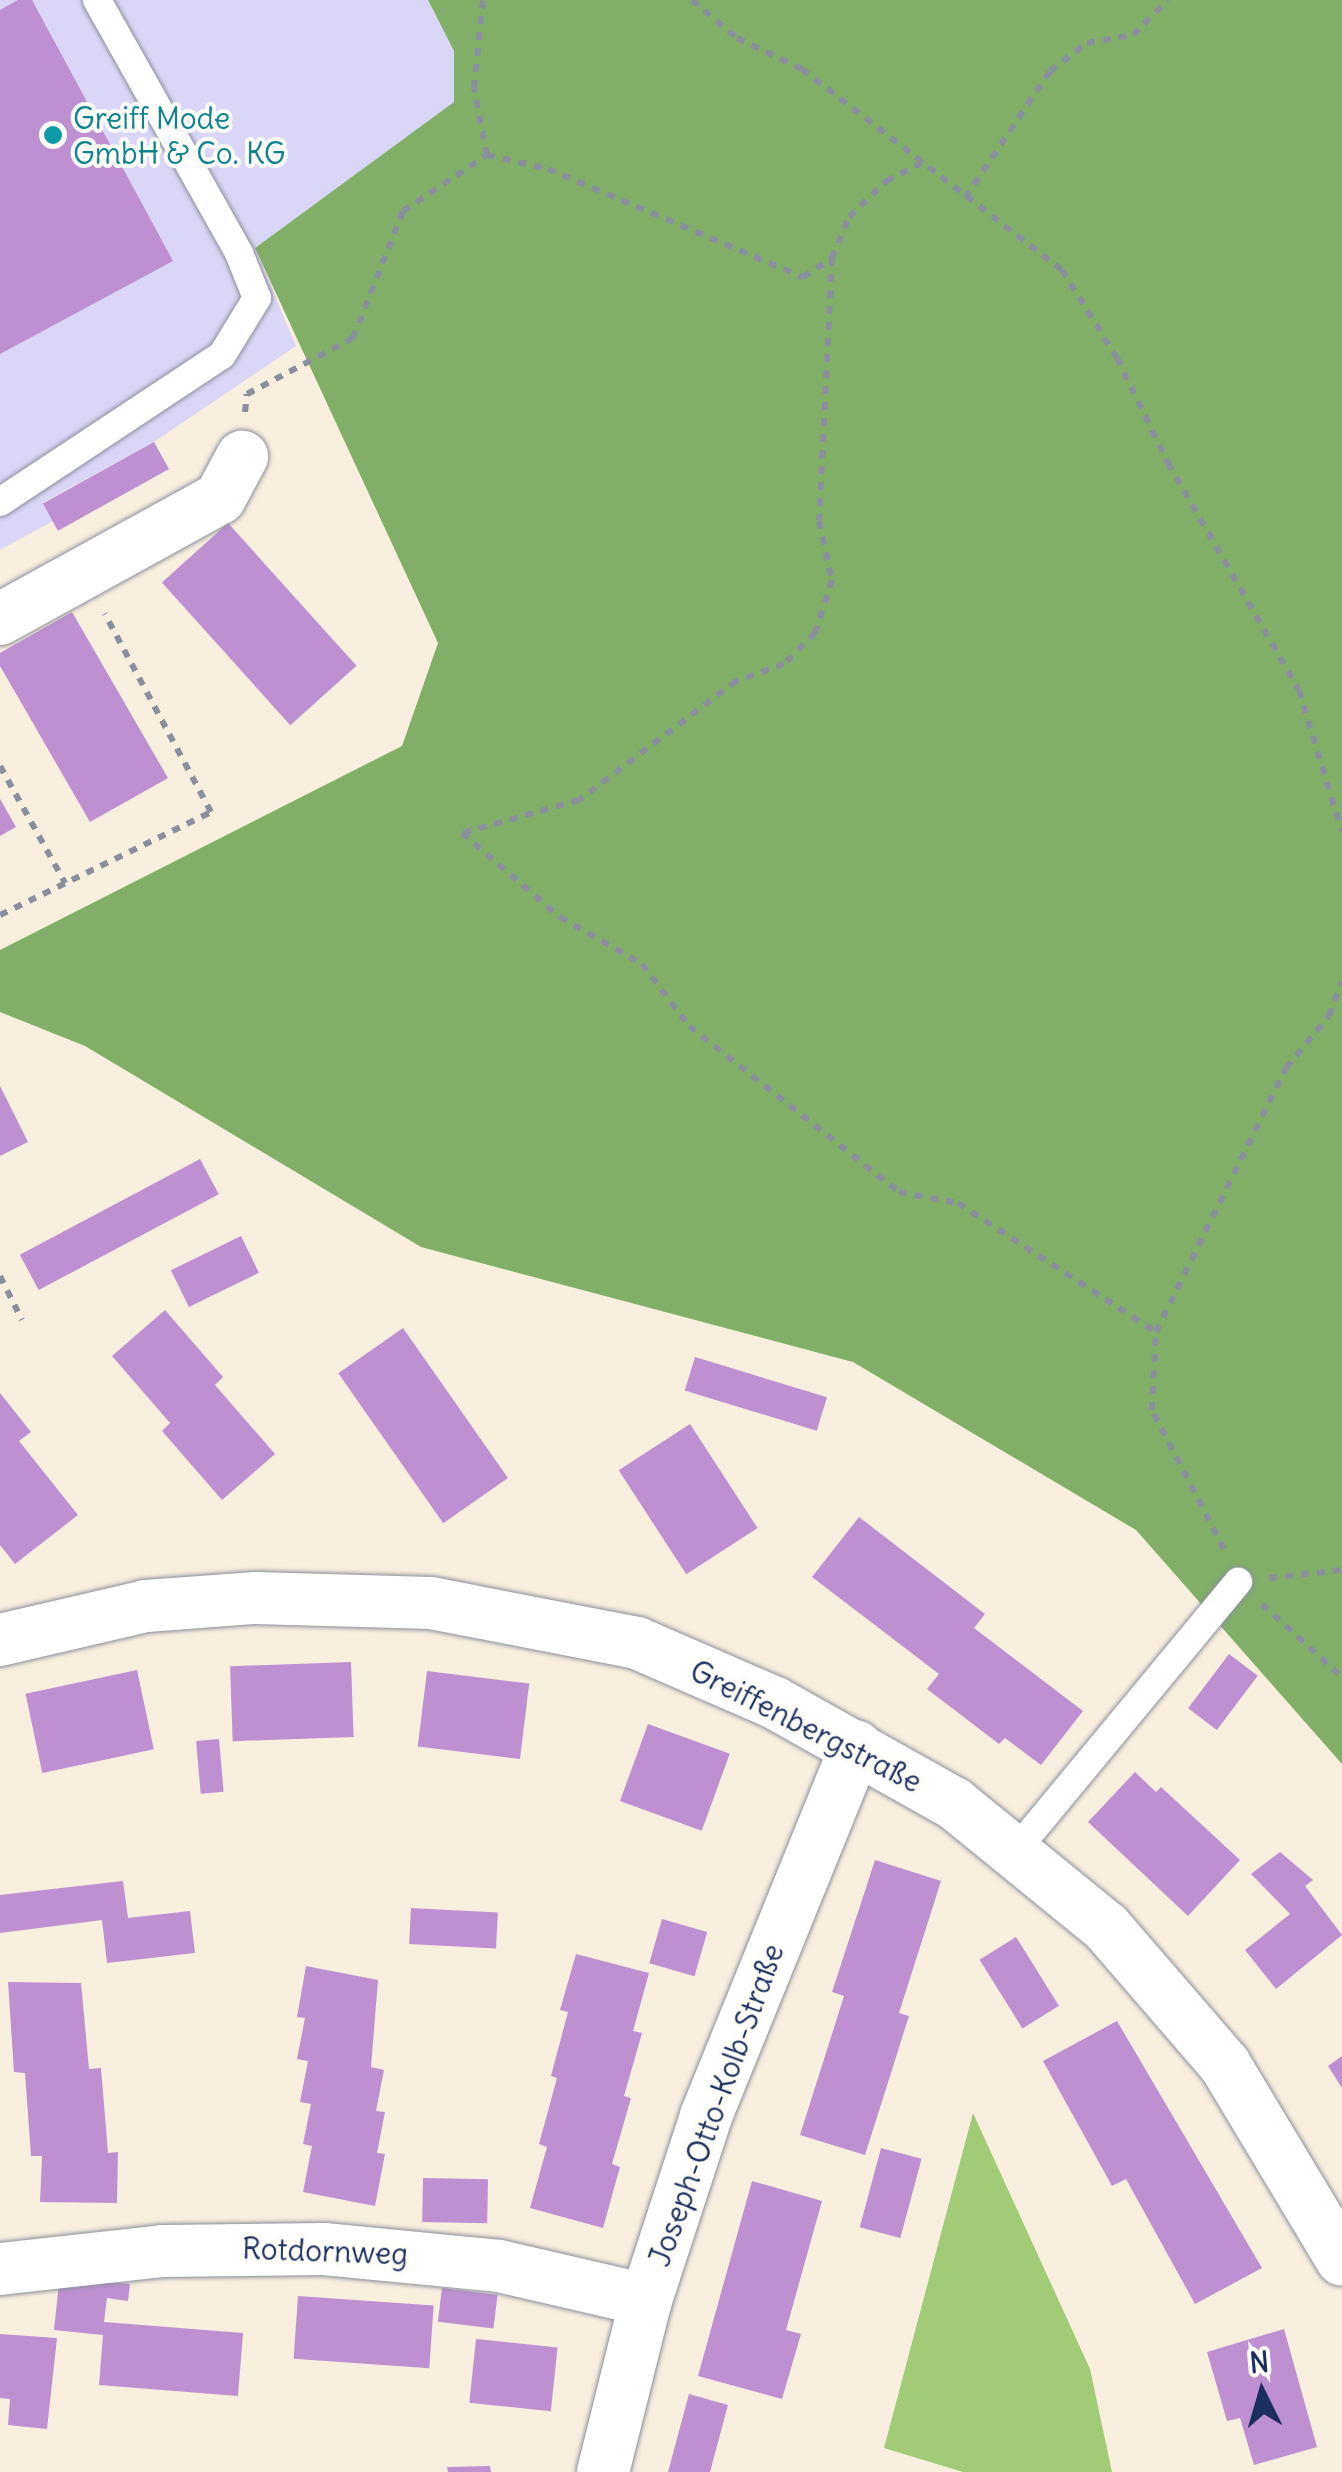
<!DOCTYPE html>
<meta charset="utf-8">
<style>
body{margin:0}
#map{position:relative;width:1342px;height:2472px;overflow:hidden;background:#f8efde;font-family:Delius,sans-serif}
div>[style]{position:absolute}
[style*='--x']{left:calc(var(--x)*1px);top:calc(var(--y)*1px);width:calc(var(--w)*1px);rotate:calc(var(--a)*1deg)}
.built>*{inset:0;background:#dad6f7}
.green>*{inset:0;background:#a2cb77}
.forest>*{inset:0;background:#81af68}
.building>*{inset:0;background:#be90d2;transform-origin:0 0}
.path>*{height:6px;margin-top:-3px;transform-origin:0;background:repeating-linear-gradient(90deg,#8a8f9e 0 8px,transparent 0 16px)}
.roads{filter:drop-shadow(0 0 2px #8a8f9e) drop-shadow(0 0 2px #8a8f9e)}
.lane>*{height:28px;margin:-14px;padding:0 14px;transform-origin:14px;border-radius:14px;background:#fff}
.street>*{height:52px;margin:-26px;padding:0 26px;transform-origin:26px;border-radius:26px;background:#fff}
.dots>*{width:28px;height:28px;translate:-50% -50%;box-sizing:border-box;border:5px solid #fdfcf7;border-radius:50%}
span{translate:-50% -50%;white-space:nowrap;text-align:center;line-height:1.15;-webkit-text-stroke:8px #fdfcf7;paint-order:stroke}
.culture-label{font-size:30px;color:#0d838f}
.left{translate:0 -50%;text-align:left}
.street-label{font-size:30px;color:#1b2f5e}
.north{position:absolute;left:1212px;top:2342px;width:100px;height:100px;-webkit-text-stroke:8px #fdfcf7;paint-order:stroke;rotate:355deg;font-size:28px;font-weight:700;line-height:40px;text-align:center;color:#1b2f5e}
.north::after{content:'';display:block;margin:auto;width:35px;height:45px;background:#1b2f5e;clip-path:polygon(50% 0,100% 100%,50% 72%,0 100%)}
</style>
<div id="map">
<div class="built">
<div style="clip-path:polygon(0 0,428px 0,454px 51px,455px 102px,255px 248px,296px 346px,154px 442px,44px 502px,53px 521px,0 550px)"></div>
</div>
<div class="green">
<div style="clip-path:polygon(973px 2113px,1090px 2369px,1112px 2472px,963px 2472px,884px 2448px)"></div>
</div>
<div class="forest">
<div style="clip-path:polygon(428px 0,1342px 0,1342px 1764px,1136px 1530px,853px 1362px,421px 1247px,85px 1046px,0 1012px,0 950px,402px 746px,438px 643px,255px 248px,454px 102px,454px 51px)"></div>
</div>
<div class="building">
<div style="clip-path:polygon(18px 0,32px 0,173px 261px,0 354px,0 10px)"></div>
<div style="left:154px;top:442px;width:31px;height:127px;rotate:61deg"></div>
<div style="left:228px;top:523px;width:192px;height:89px;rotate:48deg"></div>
<div style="clip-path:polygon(72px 612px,168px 778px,90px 822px,0 666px,0 653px)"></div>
<div style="clip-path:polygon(0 799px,16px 827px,0 836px)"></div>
<div style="clip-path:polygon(0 1086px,28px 1142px,0 1156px)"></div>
<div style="left:200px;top:1159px;width:40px;height:204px;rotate:62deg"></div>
<div style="left:241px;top:1236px;width:41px;height:78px;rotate:64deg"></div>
<div style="clip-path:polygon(165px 1310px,223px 1377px,215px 1385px,275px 1454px,222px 1500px,162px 1431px,170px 1423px,112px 1356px)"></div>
<div style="left:403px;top:1328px;width:183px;height:79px;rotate:55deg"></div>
<div style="left:695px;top:1357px;width:138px;height:35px;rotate:17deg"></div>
<div style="clip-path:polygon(0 1393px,31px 1432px,19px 1441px,78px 1515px,15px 1564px,0 1545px)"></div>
<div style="left:690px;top:1424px;width:124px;height:85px;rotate:57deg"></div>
<div style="clip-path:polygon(859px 1517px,985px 1614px,974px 1628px,1083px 1711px,1041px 1765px,1005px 1738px,999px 1744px,927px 1689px,939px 1674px,812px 1577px)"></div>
<div style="left:1229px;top:1654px;width:36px;height:68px;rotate:37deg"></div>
<div style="left:351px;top:1662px;width:75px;height:121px;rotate:88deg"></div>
<div style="left:137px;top:1670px;width:81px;height:114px;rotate:78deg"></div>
<div style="left:427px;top:1671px;width:103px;height:76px;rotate:7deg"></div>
<div style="left:648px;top:1724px;width:87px;height:82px;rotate:20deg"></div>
<div style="left:219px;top:1739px;width:53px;height:23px;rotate:85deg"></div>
<div style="clip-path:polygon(1135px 1772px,1156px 1792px,1161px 1787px,1240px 1860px,1188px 1916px,1088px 1822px)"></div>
<div style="clip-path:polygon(1280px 1852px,1313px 1880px,1305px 1886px,1342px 1935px,1276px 1989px,1245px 1950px,1290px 1914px,1251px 1874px)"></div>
<div style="clip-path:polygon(875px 1860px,941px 1881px,899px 2013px,909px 2016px,865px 2155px,800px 2135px,844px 1996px,832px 1992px)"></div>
<div style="clip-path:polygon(123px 1881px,128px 1918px,190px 1911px,195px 1953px,107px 1963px,102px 1920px,0 1933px,0 1895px)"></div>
<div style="left:411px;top:1908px;width:87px;height:36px;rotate:3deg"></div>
<div style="left:662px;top:1919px;width:47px;height:46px;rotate:16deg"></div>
<div style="left:1016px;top:1937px;width:81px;height:43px;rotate:58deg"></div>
<div style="clip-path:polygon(576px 1954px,649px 1973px,633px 2031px,642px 2033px,624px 2096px,631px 2098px,612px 2164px,620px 2167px,603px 2228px,530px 2208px,547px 2147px,539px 2144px,557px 2078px,551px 2076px,568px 2012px,560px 2010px)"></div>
<div style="clip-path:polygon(306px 1966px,378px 1980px,371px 2067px,384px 2070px,376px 2111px,385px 2112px,377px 2153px,385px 2154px,375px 2206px,303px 2192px,312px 2146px,303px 2144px,311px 2104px,300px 2102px,308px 2061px,297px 2059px,305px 2018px,297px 2017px)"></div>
<div style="clip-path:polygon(8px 1982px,81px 1983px,89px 2069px,101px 2068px,108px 2153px,118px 2152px,117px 2203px,40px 2202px,42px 2156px,31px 2156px,25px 2073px,14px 2072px)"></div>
<div style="clip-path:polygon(1117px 2021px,1262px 2268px,1195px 2304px,1126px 2179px,1112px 2186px,1043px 2061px)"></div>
<div style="clip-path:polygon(1342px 2056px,1342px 2088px,1328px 2066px)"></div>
<div style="left:881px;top:2148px;width:42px;height:82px;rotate:15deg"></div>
<div style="left:423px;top:2178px;width:65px;height:44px;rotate:1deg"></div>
<div style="clip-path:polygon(752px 2181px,822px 2201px,786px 2330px,801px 2334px,782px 2399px,698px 2376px)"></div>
<div style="clip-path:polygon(89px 2280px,130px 2284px,128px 2301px,107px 2298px,104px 2322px,243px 2333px,238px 2396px,99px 2385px,103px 2335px,54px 2330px,59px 2283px,89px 2286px)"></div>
<div style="left:442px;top:2288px;width:56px;height:34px;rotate:7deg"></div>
<div style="left:298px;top:2296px;width:136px;height:63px;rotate:4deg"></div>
<div style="clip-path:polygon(1284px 2329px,1317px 2447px,1254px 2465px,1240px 2418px,1227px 2421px,1207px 2352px)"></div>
<div style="clip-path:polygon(0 2334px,57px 2338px,47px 2429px,8px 2425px,10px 2399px,0 2398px)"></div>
<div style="left:476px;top:2339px;width:82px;height:64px;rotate:6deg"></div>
<div style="clip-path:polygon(689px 2394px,728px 2405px,710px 2472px,668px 2472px)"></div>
<div style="clip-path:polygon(490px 2466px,491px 2472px,448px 2472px,447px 2467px)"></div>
</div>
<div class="path">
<div style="--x:692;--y:0;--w:59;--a:40.2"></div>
<div style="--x:737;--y:38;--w:72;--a:25.5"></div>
<div style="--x:802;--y:69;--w:329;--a:37.7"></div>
<div style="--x:1062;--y:270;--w:104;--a:58"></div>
<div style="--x:1117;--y:358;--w:117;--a:64.1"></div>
<div style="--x:1168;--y:463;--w:262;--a:60"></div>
<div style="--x:1299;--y:690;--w:148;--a:73.2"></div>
<div style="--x:487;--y:155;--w:63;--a:12.9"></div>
<div style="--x:548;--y:169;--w:277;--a:23"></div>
<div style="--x:803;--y:277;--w:35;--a:-33"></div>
<div style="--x:832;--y:258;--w:44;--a:-67.5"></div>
<div style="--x:849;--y:217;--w:52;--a:-44.2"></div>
<div style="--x:886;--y:181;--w:40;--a:-26.6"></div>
<div style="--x:965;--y:198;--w:153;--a:-56.2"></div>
<div style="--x:1050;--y:71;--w:46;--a:-37.1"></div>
<div style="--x:1087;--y:43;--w:47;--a:-9.9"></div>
<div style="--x:1133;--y:35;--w:49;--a:-45"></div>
<div style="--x:832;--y:258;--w:263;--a:92.8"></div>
<div style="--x:819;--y:521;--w:60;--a:77.6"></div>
<div style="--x:832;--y:580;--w:56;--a:107.8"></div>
<div style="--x:815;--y:633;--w:44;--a:135"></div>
<div style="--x:784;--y:664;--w:51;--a:160.5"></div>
<div style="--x:736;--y:681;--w:197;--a:142.8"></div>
<div style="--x:579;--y:800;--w:122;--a:164.2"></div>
<div style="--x:462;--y:833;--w:129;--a:40.6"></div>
<div style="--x:560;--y:917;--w:95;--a:29.8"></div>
<div style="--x:642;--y:964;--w:78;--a:52.8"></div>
<div style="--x:689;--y:1026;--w:268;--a:38.3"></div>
<div style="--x:899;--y:1192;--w:60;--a:10.6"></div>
<div style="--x:958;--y:1203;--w:236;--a:33.1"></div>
<div style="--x:245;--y:412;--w:18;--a:-84"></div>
<div style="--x:247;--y:394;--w:120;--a:-27.8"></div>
<div style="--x:353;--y:338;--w:136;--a:-68.5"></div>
<div style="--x:403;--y:211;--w:101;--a:-33.7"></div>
<div style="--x:487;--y:155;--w:68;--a:-101"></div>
<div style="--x:474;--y:88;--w:88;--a:-84.2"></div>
<div style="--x:0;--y:766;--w:134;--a:60.9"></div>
<div style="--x:0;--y:915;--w:235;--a:-26"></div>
<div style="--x:211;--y:812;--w:225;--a:-118.2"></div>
<div style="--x:0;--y:1276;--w:49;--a:63.4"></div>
<div style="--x:1224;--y:1549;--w:157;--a:-117.4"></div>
<div style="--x:1152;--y:1410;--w:78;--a:-87.1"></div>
<div style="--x:1156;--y:1332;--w:294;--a:-63.8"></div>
<div style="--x:1286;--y:1068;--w:67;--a:-50.4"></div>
<div style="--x:1329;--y:1016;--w:37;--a:-70"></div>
<div style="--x:1269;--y:1578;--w:73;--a:-6.3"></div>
<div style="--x:1262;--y:1604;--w:108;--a:42.4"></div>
</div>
<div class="roads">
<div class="lane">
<div style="--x:0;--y:502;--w:266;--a:-33.5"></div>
<div style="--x:222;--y:355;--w:67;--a:-58.4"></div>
<div style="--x:257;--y:298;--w:48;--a:-111.8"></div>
<div style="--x:239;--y:253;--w:290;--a:-119.3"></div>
<div style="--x:1017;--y:1849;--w:347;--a:-50.4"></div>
</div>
<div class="street">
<div style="--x:0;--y:619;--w:251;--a:-28.8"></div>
<div style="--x:220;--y:498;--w:47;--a:-61.8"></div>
<div style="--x:0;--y:1640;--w:150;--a:-13.1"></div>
<div style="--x:146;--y:1606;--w:110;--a:-4.2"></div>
<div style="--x:256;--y:1598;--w:175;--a:1.6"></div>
<div style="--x:431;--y:1603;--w:210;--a:11"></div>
<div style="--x:637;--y:1643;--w:150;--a:23.5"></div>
<div style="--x:775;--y:1703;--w:206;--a:29.3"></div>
<div style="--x:955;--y:1804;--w:195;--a:39.2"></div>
<div style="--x:1106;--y:1927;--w:182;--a:49.2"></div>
<div style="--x:1225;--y:2065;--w:227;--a:59"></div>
<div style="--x:0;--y:2269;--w:164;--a:-6.3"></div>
<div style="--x:163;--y:2251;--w:161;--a:-0.7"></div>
<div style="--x:324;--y:2249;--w:176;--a:5.5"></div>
<div style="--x:499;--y:2266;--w:151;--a:13"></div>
<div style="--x:603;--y:2472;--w:177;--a:-76"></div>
<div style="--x:646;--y:2300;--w:194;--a:-71.9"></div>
<div style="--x:706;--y:2116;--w:399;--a:-67.9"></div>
</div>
</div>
<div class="dots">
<div style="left:53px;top:135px;background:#0f9aa8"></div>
</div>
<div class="culture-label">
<span class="left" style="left:73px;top:135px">Greiff Mode<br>GmbH &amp; Co. KG</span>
</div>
<div class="street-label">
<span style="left:806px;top:1726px;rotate:27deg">Greiffenbergstraße</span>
<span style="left:716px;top:2105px;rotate:-70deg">Joseph-Otto-Kolb-Straße</span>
<span style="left:325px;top:2251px;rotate:2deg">Rotdornweg</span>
</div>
<div class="north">N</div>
</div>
